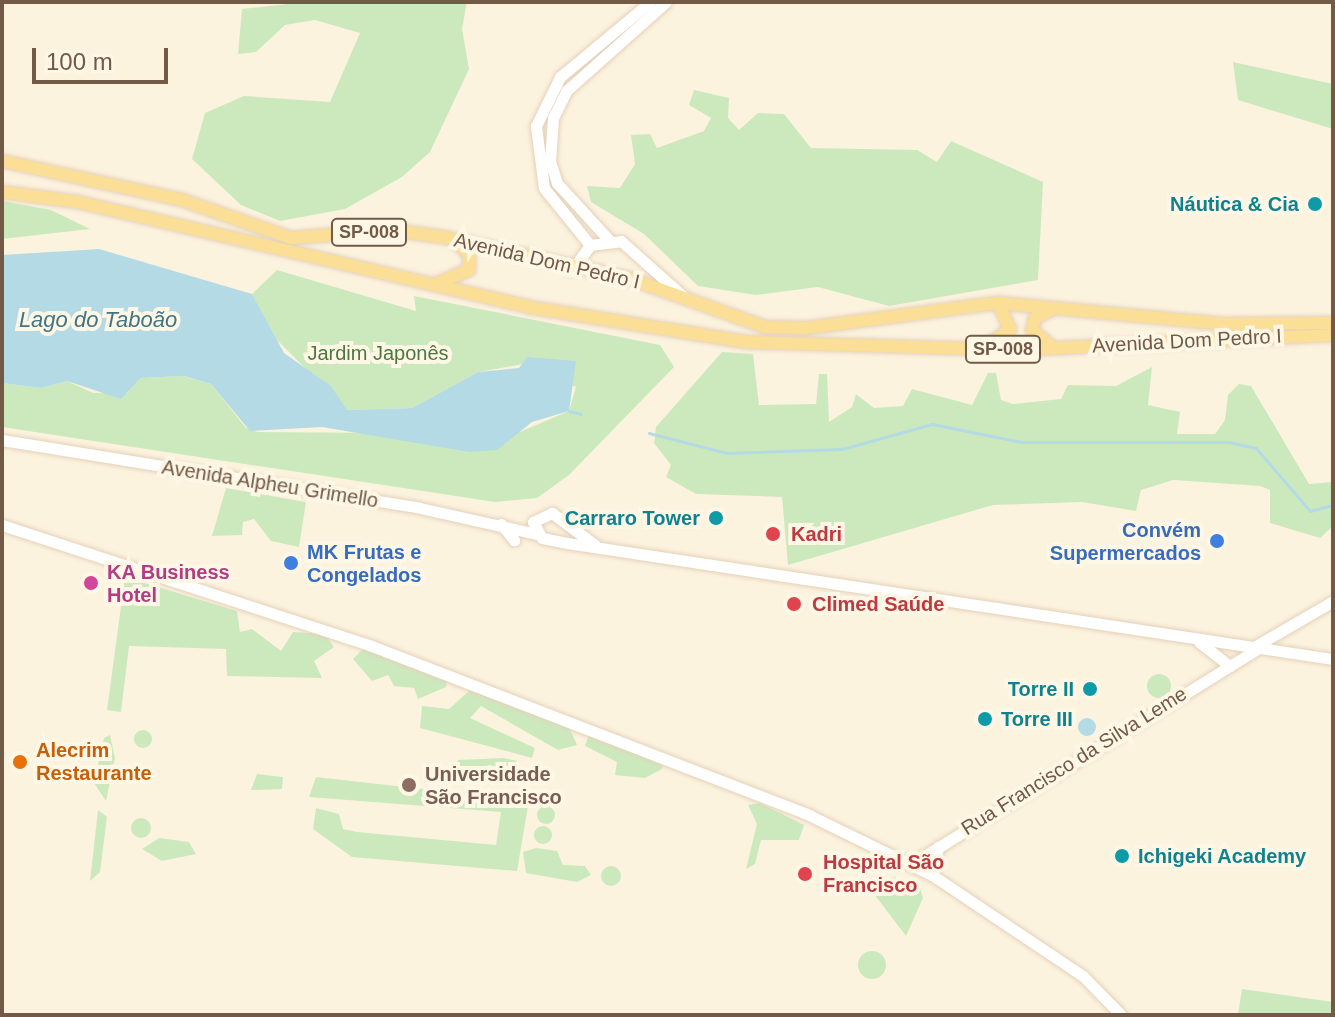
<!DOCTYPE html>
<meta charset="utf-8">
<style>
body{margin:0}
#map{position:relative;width:1335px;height:1017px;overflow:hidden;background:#fcf3df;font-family:Helvetica,sans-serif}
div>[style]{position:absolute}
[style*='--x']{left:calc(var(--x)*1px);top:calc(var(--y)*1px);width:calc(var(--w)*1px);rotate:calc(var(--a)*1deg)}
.green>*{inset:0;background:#cce9be}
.round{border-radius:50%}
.water>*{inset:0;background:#b4dae5}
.stream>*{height:3px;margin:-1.5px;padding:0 1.5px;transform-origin:1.5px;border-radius:1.5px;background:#b4dae5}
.roads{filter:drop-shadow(0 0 2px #e5d1b9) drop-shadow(0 0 2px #e5d1b9)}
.secondary>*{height:11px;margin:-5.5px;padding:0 5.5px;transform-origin:5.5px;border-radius:5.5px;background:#fff}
.primary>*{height:12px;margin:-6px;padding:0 6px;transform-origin:6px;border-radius:6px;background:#fcdf96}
.dots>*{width:22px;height:22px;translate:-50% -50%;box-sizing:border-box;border:4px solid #fff7e5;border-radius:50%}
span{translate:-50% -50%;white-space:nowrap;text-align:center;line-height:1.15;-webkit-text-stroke:8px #fff7e5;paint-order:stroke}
.shield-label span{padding:2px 6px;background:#fff7e5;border:2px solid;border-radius:6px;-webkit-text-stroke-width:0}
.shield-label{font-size:18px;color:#725a47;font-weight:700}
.culture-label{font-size:20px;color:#0d838f;font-weight:700}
.right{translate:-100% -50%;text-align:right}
.left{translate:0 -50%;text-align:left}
.street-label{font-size:20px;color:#725a47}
.park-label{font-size:20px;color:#4c783f}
.shop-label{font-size:20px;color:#366cbe;font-weight:700}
.health-label{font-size:20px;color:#be3a42;font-weight:700}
.hotel-label{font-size:20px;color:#b23c85;font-weight:700}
.food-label{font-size:20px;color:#c56008;font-weight:700}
.education-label{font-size:20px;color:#785e54;font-weight:700}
.water-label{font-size:22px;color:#417486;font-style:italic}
.frame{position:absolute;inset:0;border:4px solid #725a47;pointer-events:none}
.scale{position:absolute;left:32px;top:48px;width:136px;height:36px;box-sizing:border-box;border:4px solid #725a47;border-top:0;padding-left:10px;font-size:24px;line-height:28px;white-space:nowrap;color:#725a47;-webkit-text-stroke:6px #fff7e5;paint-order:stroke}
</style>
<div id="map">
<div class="green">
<div style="clip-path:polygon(305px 2px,467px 2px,462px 29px,469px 69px,430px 152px,402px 177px,345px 209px,280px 221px,241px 205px,192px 159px,205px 113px,244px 96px,330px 102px,360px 33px,315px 20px,285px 25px,256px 52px,238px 54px,242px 9px)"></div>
<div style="clip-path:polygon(1233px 62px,1333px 84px,1333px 129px,1238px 100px)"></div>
<div style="clip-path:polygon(694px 90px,729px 98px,728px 118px,739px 130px,758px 113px,784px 114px,811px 148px,917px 150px,937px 162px,951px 141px,1043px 182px,1038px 280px,889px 306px,818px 287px,756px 295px,698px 286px,644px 234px,591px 202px,587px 186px,620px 188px,635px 164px,631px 135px,650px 134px,657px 148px,704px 131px,711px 118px,689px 105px)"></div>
<div style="clip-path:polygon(2px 201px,51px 210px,90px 229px,2px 239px)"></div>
<div style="clip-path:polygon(277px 270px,416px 311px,414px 296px,660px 345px,674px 367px,569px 475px,537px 498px,495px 502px,2px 427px,2px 383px,41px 388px,67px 381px,93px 393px,127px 393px,141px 378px,183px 376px,211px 384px,246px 428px,258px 432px,515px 434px,569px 411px,576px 387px,524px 364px,478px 372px,412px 408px,347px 410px,271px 334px,252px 294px)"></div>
<div style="clip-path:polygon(722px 352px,753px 354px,759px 405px,816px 404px,819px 374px,827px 374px,829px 422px,852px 407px,856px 394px,874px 408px,903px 406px,912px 389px,972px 405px,988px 373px,996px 373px,1001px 400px,1013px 404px,1061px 399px,1068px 385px,1116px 386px,1152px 367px,1148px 405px,1180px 412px,1177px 434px,1215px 434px,1225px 420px,1228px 395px,1239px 384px,1251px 386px,1309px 484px,1333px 482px,1333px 526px,1320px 538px,1270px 523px,1270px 490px,1260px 486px,1173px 480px,1141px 490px,1136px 511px,1082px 502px,993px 505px,788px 565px,782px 497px,696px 494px,666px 477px,671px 465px,654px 443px,656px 427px)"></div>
<div style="clip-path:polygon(226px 488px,306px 502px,299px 547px,271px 541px,254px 519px,243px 522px,242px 535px,212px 536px)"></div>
<div style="clip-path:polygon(125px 577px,237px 611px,240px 632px,252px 629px,281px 651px,293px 632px,325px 634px,334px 647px,314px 661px,322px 678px,227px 676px,226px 649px,129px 646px,121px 712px,107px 710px)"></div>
<div style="clip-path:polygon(364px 648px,447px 680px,446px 687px,418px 699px,414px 688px,394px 686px,388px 675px,372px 681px,353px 659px)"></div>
<div class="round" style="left:1147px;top:674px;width:24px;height:24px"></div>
<div style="clip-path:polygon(471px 689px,569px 727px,577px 745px,558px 750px,481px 706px,470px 718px,535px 748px,532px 758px,420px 728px,422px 706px,449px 709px)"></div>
<div class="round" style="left:134px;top:730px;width:18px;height:18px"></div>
<div style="clip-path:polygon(110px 735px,115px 758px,106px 801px,94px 783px,104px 738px)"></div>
<div style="clip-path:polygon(589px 735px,663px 764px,662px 769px,645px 778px,615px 775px,617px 762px,585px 746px)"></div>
<div style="clip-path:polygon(504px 758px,517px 761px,518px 775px,487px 785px,454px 777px,458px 760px)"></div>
<div style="clip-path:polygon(257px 774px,283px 777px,282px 789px,251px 790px)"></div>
<div style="clip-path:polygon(316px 777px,513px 799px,528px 806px,517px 871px,352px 857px,313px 829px,316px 808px,339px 814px,343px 829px,357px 832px,496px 845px,501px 812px,309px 797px)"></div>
<div style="clip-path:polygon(760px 803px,804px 825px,799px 840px,761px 840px,755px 864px,746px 869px,757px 824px,748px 805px)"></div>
<div class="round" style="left:537px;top:806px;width:18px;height:18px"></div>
<div style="clip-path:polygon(98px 810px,107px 817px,100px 872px,90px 881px)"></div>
<div class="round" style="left:131px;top:818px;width:20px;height:20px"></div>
<div class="round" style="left:534px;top:826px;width:18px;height:18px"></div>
<div style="clip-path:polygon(159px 838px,189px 842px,196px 854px,162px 861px,142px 849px)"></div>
<div style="clip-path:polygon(536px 848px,557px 851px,563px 865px,585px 866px,591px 875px,577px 882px,526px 873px,523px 852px)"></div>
<div class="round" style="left:601px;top:866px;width:20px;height:20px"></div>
<div style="clip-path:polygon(891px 877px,918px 881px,923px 898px,906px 936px,874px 894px)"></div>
<div class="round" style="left:858px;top:951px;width:28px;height:28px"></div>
<div style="clip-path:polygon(1242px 989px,1333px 1002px,1333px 1015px,1238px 1015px)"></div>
</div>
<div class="water">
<div style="clip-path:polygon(99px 249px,252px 294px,284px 353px,331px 386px,347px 410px,412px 408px,478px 372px,519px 368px,527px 357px,576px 361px,569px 411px,532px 422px,497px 450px,469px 452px,322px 427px,250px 431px,211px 384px,184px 376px,141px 378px,121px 399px,67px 381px,41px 388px,2px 383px,2px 255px)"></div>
<div class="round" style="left:1078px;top:718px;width:18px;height:18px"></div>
</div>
<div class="stream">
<div style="--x:569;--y:411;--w:12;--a:14"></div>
<div style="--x:649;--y:433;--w:81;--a:14.4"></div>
<div style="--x:727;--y:453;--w:115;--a:-2"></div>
<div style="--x:842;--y:449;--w:93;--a:-15.5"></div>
<div style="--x:932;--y:424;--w:91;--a:11.4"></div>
<div style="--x:1021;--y:442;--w:208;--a:0"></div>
<div style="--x:1229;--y:442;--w:28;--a:13"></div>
<div style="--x:1256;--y:448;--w:83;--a:49.4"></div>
<div style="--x:1310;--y:511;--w:24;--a:-15"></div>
</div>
<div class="roads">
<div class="secondary">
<div style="--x:609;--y:240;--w:77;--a:-132.4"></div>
<div style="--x:557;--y:183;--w:22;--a:-108"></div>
<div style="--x:550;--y:162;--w:44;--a:-86.1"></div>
<div style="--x:553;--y:118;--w:30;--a:-64"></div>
<div style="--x:566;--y:91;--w:134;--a:-41.7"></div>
<div style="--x:590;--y:245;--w:73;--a:-128.9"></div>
<div style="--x:544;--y:188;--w:63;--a:-97.4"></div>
<div style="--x:536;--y:126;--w:55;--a:-63.9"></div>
<div style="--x:560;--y:77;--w:117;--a:-39.8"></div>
<div style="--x:572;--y:270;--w:31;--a:-54"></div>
<div style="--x:590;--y:245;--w:31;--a:-7"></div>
<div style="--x:621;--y:241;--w:86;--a:41.7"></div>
<div style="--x:2;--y:440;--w:423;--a:9.2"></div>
<div style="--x:420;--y:508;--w:119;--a:12.6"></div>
<div style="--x:501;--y:524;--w:21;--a:51"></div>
<div style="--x:2;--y:525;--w:389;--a:18.1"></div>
<div style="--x:372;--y:646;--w:469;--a:21.1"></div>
<div style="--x:809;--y:815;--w:137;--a:26"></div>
<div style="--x:932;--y:875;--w:182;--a:33.8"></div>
<div style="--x:1083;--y:976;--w:54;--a:45.7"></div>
<div style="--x:595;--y:545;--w:54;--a:-143.3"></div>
<div style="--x:552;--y:513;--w:21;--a:155"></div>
<div style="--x:533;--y:522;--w:18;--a:61"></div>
<div style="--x:542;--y:538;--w:33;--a:11"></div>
<div style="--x:574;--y:544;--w:768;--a:8.62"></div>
<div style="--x:1199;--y:642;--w:39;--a:38"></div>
<div style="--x:1254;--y:647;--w:91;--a:-30.2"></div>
<div style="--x:910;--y:865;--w:411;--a:-31.9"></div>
<div style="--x:932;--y:875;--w:29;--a:-78"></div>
</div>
<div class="primary">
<div style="--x:2;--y:161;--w:184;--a:12.2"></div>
<div style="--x:182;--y:200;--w:115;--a:19.2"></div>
<div style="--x:291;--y:238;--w:101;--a:-4.5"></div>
<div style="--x:392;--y:230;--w:57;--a:8.1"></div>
<div style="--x:448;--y:238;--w:188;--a:12.6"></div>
<div style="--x:631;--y:279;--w:142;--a:19.7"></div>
<div style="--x:765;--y:327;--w:42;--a:1.4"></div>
<div style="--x:807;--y:328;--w:193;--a:-7.5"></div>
<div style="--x:998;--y:303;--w:226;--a:5.3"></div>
<div style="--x:1223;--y:324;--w:110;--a:-0.5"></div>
<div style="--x:2;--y:192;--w:77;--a:7.5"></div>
<div style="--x:78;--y:202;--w:462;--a:13.1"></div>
<div style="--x:528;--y:307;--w:221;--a:9.1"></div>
<div style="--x:746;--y:342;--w:270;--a:1.7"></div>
<div style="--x:1016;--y:350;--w:317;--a:-2.7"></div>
<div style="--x:438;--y:283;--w:34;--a:-23"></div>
<div style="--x:469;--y:270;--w:16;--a:-90"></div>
<div style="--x:469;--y:254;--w:18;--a:-137"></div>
<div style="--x:987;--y:346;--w:29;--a:-36"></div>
<div style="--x:1010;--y:329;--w:29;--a:-115"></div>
<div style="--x:1051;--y:346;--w:25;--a:-140"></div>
<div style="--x:1032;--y:330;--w:12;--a:-76"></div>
<div style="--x:1035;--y:318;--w:22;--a:-27"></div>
</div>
</div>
<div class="dots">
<div style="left:1315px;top:204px;background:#0f9aa8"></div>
<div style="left:716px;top:518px;background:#0f9aa8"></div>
<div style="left:773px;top:534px;background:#e0444e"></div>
<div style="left:1217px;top:541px;background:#3f7fe0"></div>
<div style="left:291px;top:563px;background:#3f7fe0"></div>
<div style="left:91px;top:583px;background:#d1479c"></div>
<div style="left:794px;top:604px;background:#e0444e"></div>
<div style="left:1090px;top:689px;background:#0f9aa8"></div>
<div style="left:985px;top:719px;background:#0f9aa8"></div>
<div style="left:20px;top:762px;background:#e8710a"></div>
<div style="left:409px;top:785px;background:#8d6e63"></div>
<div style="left:1122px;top:856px;background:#0f9aa8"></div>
<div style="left:805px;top:874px;background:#e0444e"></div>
</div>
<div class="shield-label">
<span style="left:369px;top:232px">SP-008</span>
<span style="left:1003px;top:349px">SP-008</span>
</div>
<div class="culture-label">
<span class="right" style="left:1299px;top:204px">Náutica &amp; Cia</span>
<span class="right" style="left:700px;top:518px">Carraro Tower</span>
<span class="right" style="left:1074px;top:689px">Torre II</span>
<span class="left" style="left:1001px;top:719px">Torre III</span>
<span class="left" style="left:1138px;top:856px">Ichigeki Academy</span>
</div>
<div class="street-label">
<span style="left:547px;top:261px;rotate:13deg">Avenida Dom Pedro I</span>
<span style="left:1187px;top:341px;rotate:-3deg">Avenida Dom Pedro I</span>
<span style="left:270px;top:484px;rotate:9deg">Avenida Alpheu Grimello</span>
<span style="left:1074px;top:761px;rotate:-32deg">Rua Francisco da Silva Leme</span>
</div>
<div class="park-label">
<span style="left:378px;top:353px">Jardim Japonês</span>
</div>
<div class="shop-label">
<span class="right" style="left:1201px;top:542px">Convém<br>Supermercados</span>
<span class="left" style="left:307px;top:564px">MK Frutas e<br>Congelados</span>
</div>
<div class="health-label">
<span class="left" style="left:791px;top:534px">Kadri</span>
<span class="left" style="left:812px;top:604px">Climed Saúde</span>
<span class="left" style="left:823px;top:874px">Hospital São<br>Francisco</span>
</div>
<div class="hotel-label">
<span class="left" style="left:107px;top:584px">KA Business<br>Hotel</span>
</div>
<div class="food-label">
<span class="left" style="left:36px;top:762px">Alecrim<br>Restaurante</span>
</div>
<div class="education-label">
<span class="left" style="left:425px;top:786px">Universidade<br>São Francisco</span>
</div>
<div class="water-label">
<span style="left:98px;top:320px">Lago do Taboão</span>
</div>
<div class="frame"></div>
<div class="scale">100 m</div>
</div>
